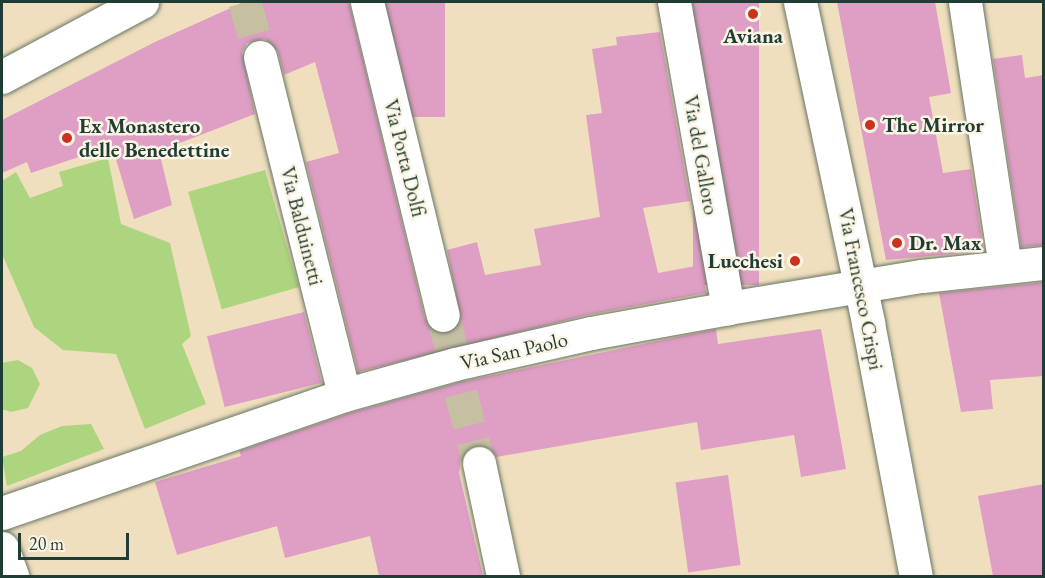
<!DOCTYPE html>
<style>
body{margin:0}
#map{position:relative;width:1045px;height:578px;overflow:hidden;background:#f0dfbe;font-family:"EB Garamond",serif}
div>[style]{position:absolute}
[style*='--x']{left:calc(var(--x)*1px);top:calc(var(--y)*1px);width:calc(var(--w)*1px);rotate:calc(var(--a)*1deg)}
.green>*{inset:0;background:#add47e;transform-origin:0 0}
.building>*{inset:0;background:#df9ec4;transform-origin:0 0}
.minor-tunnel>*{height:33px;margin-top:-16.5px;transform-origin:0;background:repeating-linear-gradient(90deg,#c6bfa2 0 33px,transparent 0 49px)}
.roads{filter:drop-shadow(0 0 2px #687664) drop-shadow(0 0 2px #687664)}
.minor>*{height:33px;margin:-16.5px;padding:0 16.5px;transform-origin:16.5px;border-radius:16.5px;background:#fff}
.tertiary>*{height:33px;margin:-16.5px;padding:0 16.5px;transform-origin:16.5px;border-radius:16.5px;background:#fff}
.dots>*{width:16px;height:16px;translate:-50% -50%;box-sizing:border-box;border:3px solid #fcf5e5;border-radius:50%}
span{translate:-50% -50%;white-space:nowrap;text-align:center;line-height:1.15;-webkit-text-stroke:5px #fcf5e5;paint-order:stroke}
.poi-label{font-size:21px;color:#1f3d34;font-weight:700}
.left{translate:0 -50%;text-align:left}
.right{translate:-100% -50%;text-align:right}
.street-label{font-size:21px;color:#1f3d34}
.frame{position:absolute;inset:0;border:3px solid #1f3d34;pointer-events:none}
.scale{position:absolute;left:18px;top:533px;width:111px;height:27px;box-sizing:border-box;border:3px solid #1f3d34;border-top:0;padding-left:8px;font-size:18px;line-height:21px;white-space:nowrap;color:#1f3d34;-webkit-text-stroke:4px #fcf5e5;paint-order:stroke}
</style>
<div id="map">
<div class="green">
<div style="clip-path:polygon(108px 158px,121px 224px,170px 243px,191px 336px,182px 344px,206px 404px,145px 429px,116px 354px,63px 350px,34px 327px,2px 254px,2px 181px,16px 172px,30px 198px,63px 186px,59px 172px)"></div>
<div style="left:265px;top:170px;width:122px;height:80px;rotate:74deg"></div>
<div style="clip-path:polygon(18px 360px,32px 368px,40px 384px,28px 408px,11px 412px,2px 409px,2px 363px)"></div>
<div style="clip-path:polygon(91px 424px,104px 449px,7px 486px,2px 457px,21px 451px,40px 435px,62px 426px)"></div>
</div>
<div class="building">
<div style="clip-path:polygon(244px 2px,349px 2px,425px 319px,438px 333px,455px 329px,461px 320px,447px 250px,477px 242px,485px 275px,541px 265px,534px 229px,600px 217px,586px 115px,602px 113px,592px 49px,617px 45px,616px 37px,660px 32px,690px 201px,643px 208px,658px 273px,701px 265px,706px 293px,587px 315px,358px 372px,306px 162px,339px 153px,315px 62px,284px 75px,278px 52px,265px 39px,247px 43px,242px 52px,255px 114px,159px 151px,172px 205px,134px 219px,112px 146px,31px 173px,27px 162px,2px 173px,2px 120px,155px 42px)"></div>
<div style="left:386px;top:2px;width:59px;height:115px"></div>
<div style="left:693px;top:2px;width:66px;height:283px"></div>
<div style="clip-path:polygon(837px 2px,935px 2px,951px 93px,929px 97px,943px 173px,971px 169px,984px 251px,886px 260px)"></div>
<div style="clip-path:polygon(1022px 55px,1025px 78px,1044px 75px,1044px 245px,1021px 247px,993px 59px)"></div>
<div style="clip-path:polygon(1044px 282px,1044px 376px,990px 380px,993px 409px,961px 412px,939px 293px)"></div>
<div style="left:304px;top:312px;width:73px;height:100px;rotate:76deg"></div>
<div style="clip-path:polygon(716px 329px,718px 344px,821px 329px,846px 469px,801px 477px,794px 435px,701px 450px,697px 422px,496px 457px,485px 445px,476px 445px,461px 457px,459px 473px,483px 576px,379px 576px,370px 536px,285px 558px,277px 526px,177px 555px,155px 482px,241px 456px,239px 451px,350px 413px,460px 382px)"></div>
<div style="left:728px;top:475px;width:91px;height:53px;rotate:82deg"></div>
<div style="clip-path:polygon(1044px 484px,1044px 576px,993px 576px,978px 496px)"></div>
</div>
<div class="minor-tunnel">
<div style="--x:245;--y:2;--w:57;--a:74.7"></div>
<div style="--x:443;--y:315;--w:37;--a:76"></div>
<div style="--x:461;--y:393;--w:72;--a:75.6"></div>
</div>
<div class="roads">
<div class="minor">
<div style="--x:367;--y:2;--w:322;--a:76.4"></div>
<div style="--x:674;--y:2;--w:311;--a:80"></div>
<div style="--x:965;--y:2;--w:267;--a:81.4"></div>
<div style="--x:260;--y:57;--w:348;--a:76"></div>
<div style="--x:479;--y:463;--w:116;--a:78"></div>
<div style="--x:2;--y:513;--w:362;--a:-19"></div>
<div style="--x:344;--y:395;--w:115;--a:-15.6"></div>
<div style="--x:455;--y:364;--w:139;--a:-12.8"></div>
<div style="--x:591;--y:333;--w:139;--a:-10.3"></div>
<div style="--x:728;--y:308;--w:197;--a:-9.4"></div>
<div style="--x:922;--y:276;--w:123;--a:-6.1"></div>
<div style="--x:2;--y:548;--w:30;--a:70"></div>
</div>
<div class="tertiary">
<div style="--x:800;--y:2;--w:328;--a:78"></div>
<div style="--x:868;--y:323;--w:258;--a:79.3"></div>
<div style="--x:2;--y:77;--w:159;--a:-28.2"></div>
</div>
</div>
<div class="dots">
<div style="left:753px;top:14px;background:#c8321e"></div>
<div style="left:870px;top:125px;background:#c8321e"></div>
<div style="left:67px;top:138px;background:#c8321e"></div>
<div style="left:897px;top:243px;background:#c8321e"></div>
<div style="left:795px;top:261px;background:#c8321e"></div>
</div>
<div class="poi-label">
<span style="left:753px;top:36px">Aviana</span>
<span class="left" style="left:882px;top:125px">The Mirror</span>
<span class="left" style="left:79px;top:138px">Ex Monastero<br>delle Benedettine</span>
<span class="left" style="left:909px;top:243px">Dr. Max</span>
<span class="right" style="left:783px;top:261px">Lucchesi</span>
</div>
<div class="street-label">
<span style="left:701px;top:155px;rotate:80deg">Via del Galloro</span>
<span style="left:405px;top:158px;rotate:76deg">Via Porta Dolfi</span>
<span style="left:302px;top:226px;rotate:76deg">Via Balduinetti</span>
<span style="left:861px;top:289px;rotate:79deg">Via Francesco Crispi</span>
<span style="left:514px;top:351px;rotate:-13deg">Via San Paolo</span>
</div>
<div class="frame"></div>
<div class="scale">20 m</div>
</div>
